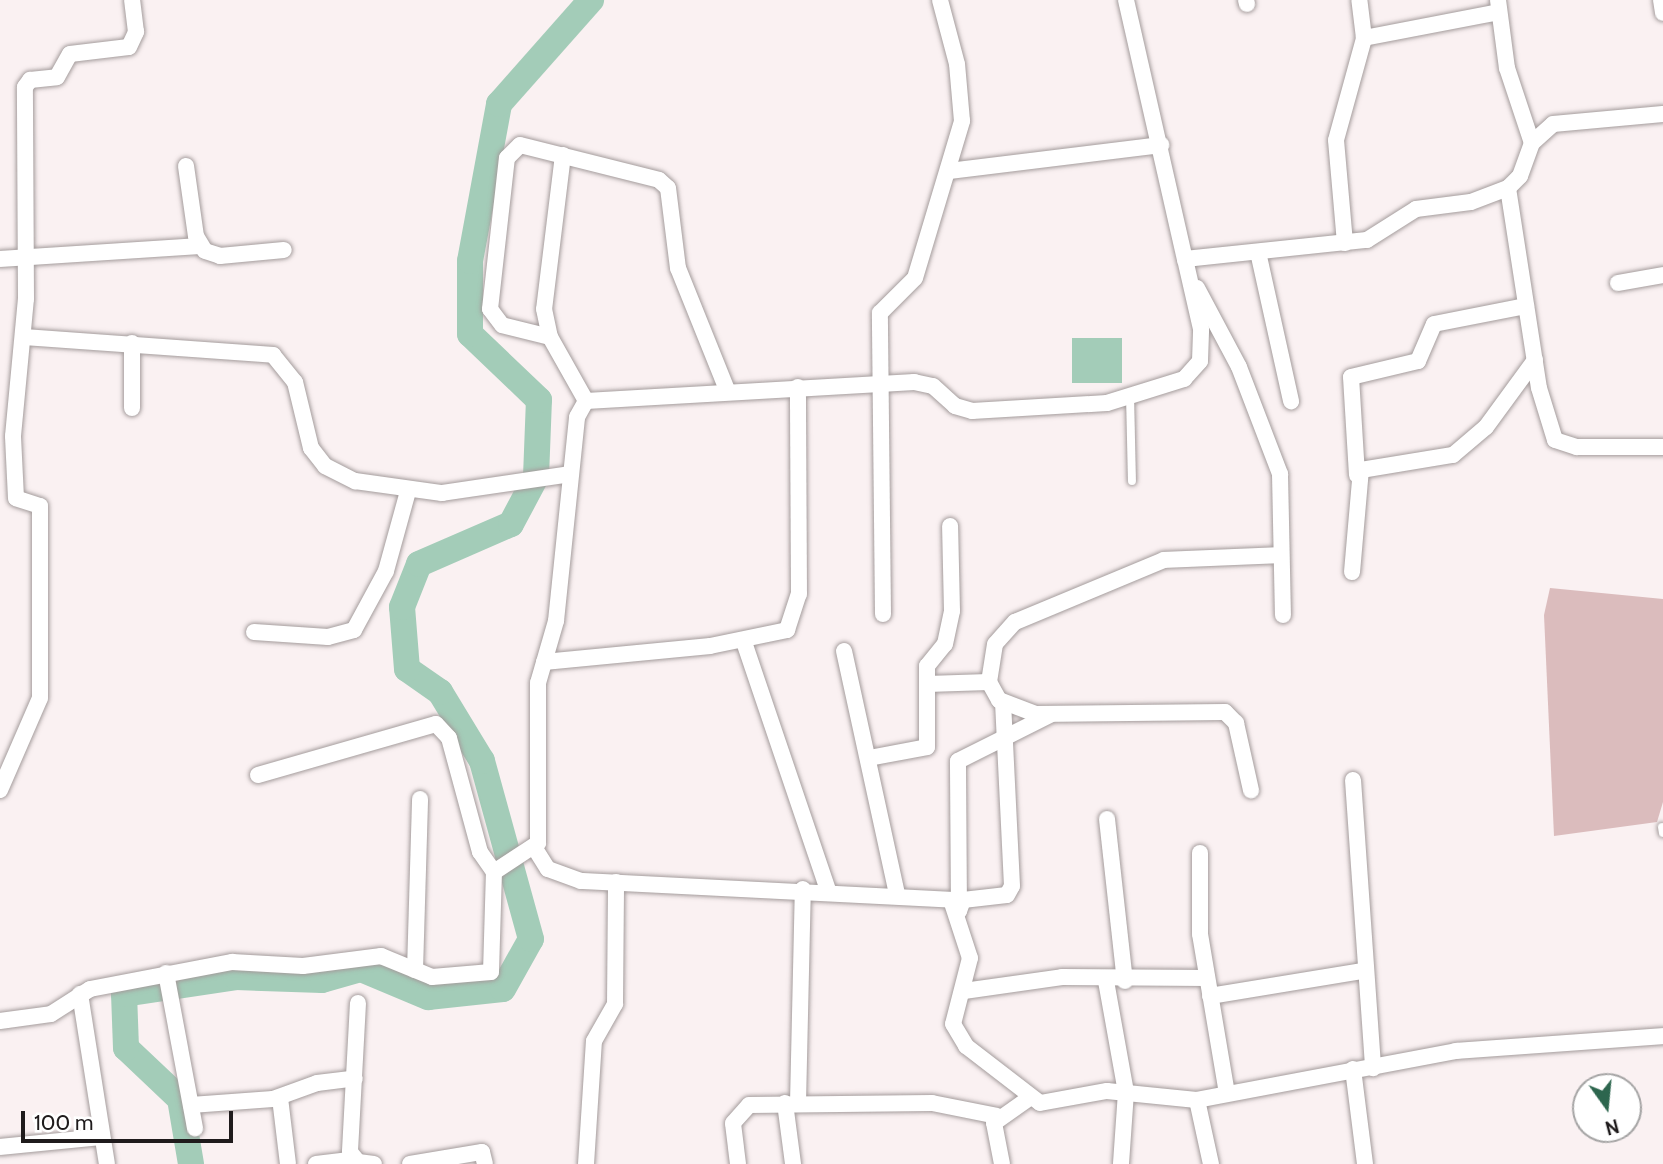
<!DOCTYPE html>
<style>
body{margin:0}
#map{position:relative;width:1663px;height:1164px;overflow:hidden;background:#faf1f2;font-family:Cabin,sans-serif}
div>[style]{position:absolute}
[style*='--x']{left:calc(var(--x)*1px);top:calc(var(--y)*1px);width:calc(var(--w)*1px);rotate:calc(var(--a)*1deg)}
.green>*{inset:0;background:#dbbcbd}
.water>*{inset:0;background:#a3ccb8;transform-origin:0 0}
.river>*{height:26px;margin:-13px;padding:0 13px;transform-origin:13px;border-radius:13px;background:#a3ccb8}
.roads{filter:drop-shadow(0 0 2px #a49c9c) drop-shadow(0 0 2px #a49c9c)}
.service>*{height:8px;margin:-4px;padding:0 4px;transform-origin:4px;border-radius:4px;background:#fff}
.minor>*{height:16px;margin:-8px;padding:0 8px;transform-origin:8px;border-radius:8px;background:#fff}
span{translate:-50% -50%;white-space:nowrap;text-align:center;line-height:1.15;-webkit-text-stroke:5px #fff;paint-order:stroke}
.north{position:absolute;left:1572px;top:1073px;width:70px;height:70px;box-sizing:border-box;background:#fff;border:2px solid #a5a4a4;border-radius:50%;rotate:165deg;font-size:19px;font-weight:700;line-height:28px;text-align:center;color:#1f1b1c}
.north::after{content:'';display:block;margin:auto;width:24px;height:32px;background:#2d664e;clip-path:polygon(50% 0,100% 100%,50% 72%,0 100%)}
.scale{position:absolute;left:21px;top:1111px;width:212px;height:32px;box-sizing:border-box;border:4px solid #1f1b1c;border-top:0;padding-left:9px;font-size:21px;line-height:24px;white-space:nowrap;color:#1f1b1c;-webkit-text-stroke:5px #fff;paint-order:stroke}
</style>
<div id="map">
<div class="green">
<div style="clip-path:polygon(1550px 588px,1663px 599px,1663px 802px,1657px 822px,1554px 836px,1544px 615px)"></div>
</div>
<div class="water">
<div style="left:1122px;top:338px;width:45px;height:50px;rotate:90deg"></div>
</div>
<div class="river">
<div style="--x:191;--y:1164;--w:66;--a:-99.6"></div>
<div style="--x:180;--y:1099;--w:74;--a:-136.6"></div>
<div style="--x:126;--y:1048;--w:54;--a:-92.1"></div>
<div style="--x:124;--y:994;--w:113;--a:-8.6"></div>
<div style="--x:236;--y:977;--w:86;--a:2"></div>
<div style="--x:322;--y:980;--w:41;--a:-15.8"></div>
<div style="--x:361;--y:969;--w:73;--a:22.7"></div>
<div style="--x:428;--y:997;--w:75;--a:-6.1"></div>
<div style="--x:503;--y:989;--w:57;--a:-60.8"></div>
<div style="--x:531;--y:939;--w:185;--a:-105.4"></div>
<div style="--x:482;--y:761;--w:81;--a:-121.3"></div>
<div style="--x:440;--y:692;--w:40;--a:-145.1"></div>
<div style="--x:407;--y:669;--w:62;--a:-94.6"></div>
<div style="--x:402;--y:607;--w:46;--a:-68.4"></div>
<div style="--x:419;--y:564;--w:100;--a:-23.5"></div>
<div style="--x:511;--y:524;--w:53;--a:-62"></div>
<div style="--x:536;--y:477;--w:77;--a:-87.8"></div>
<div style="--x:539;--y:400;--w:95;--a:-136.3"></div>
<div style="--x:470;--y:334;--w:73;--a:-90"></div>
<div style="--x:470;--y:261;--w:160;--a:-79.5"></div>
<div style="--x:499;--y:104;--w:139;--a:-48.5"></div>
</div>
<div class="roads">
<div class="service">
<div style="--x:1130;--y:395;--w:86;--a:88.7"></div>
<div style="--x:1662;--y:827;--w:6;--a:81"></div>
</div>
<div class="minor">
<div style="--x:1126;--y:0;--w:266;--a:77.2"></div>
<div style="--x:1185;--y:259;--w:183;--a:-6"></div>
<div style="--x:1367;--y:240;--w:58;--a:-32.3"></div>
<div style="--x:1416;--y:209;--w:55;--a:-7.3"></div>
<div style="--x:1471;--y:202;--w:40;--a:-21"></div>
<div style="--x:1508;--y:188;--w:17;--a:-45"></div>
<div style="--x:1520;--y:176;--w:35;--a:-70"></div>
<div style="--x:1532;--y:143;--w:28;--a:-42"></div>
<div style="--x:1553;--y:124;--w:110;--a:-5.2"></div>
<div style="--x:1246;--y:0;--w:4;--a:76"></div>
<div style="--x:1498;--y:0;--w:69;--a:82.5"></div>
<div style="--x:1507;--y:68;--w:79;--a:71.6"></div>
<div style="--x:1661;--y:0;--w:13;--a:81"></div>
<div style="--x:1364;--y:38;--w:137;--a:-10.9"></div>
<div style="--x:563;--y:155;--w:155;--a:97"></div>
<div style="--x:544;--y:309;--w:29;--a:78"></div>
<div style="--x:550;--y:337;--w:73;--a:60.6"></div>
<div style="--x:186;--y:166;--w:71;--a:81.9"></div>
<div style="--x:196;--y:236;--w:17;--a:59"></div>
<div style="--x:205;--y:251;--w:16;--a:18"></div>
<div style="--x:220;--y:256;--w:64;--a:-5.4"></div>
<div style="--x:949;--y:171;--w:214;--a:-7"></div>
<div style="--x:1508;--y:188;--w:202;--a:81.2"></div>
<div style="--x:1539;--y:388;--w:54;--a:72.9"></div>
<div style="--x:1555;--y:440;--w:23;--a:18"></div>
<div style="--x:1577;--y:447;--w:86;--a:0"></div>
<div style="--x:1345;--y:243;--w:103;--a:-95"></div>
<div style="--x:1336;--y:140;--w:106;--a:-74.6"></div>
<div style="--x:1364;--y:38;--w:38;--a:-97"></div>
<div style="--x:1258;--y:252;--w:153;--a:77.5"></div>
<div style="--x:0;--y:259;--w:200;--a:-3.7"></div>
<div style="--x:1618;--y:283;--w:46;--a:-10.1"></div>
<div style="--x:1197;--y:288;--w:89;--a:62"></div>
<div style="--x:1239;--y:367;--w:115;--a:69"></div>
<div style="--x:1280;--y:474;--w:141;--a:88.8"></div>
<div style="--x:24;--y:337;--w:250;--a:4.1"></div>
<div style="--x:273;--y:355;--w:35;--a:51"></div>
<div style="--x:295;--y:382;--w:68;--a:76.4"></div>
<div style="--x:311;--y:448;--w:23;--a:52"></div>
<div style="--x:325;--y:466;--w:34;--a:27"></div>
<div style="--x:355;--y:481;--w:88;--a:7.9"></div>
<div style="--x:442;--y:493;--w:129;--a:-8.4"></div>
<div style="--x:550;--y:337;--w:49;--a:-166"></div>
<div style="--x:502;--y:325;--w:20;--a:-127"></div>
<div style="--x:490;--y:309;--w:152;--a:-83.6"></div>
<div style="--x:507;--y:158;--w:18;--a:-45"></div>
<div style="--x:520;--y:145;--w:143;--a:14.1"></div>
<div style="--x:659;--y:180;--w:12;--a:42"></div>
<div style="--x:668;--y:188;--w:81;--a:82.9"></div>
<div style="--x:678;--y:268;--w:131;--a:68.1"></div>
<div style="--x:132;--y:408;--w:65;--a:-90"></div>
<div style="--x:1357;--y:475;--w:98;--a:-93.5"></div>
<div style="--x:1351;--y:377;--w:69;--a:-13.4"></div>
<div style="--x:1418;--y:361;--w:40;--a:-66.6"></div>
<div style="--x:1434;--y:324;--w:94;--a:-11.1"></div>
<div style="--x:1352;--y:572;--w:102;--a:-85"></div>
<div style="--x:1361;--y:470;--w:93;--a:-9.3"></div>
<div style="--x:1453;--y:455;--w:43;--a:-40.3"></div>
<div style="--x:1486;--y:427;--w:83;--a:-53.8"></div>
<div style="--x:883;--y:614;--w:301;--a:-90.6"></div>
<div style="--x:880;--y:313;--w:49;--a:-45"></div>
<div style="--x:915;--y:278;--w:164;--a:-73.3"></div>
<div style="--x:962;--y:121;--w:57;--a:-95"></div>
<div style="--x:957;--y:64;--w:66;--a:-104.9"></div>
<div style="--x:254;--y:632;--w:74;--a:3.9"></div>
<div style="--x:328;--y:637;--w:27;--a:-15"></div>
<div style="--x:354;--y:630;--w:67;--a:-61.5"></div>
<div style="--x:386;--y:571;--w:83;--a:-74.6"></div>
<div style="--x:744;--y:642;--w:262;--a:71.3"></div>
<div style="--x:844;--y:651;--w:249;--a:77.7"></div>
<div style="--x:544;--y:662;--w:167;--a:-5.5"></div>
<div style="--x:710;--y:646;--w:79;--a:-11.7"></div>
<div style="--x:787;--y:630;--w:38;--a:-72"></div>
<div style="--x:799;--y:594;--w:207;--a:-90.3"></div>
<div style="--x:989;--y:682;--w:38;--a:-81"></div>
<div style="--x:995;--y:644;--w:30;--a:-48"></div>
<div style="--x:1015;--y:622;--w:161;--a:-22.6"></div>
<div style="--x:1164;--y:560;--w:117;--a:-2.4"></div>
<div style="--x:927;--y:684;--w:62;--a:-1.8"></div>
<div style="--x:989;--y:682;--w:21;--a:61"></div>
<div style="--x:999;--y:700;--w:40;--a:21"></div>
<div style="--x:1036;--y:714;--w:189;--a:-0.6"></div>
<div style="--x:1225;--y:712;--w:16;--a:45"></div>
<div style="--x:1236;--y:723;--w:69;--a:77.4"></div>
<div style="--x:869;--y:758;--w:59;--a:-10.7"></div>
<div style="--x:927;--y:747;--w:81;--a:-90"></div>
<div style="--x:927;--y:666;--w:28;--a:-51"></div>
<div style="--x:945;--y:644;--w:34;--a:-78"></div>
<div style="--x:952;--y:611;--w:85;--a:-91.3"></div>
<div style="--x:258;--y:775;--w:185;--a:-16"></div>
<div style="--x:436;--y:724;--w:19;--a:47"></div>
<div style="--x:449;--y:738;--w:118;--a:74.8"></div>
<div style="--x:480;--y:852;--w:24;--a:55"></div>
<div style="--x:1353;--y:780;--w:289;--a:86"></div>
<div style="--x:0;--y:790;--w:100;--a:-66.5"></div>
<div style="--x:40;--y:698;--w:192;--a:-90"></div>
<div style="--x:40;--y:506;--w:25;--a:-162"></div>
<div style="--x:16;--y:498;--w:62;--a:-92.8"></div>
<div style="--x:13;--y:436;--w:138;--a:-84.6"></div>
<div style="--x:26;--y:299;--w:212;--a:-90.3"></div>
<div style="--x:25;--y:87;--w:9;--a:-54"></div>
<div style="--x:30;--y:80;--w:27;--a:-6"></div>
<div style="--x:57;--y:77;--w:26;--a:-61"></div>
<div style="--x:70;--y:54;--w:59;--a:-6.8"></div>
<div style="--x:129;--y:47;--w:17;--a:-65"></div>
<div style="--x:136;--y:32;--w:32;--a:-97"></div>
<div style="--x:1107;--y:819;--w:163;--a:83.7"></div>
<div style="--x:534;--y:847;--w:26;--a:58"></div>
<div style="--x:548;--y:869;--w:35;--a:20"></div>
<div style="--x:581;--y:881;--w:370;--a:2.9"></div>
<div style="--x:951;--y:900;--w:61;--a:71.9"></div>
<div style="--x:970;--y:958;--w:68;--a:104.4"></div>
<div style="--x:953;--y:1024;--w:26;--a:59"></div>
<div style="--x:966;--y:1046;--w:93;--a:37.6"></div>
<div style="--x:1040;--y:1103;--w:68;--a:-10.2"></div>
<div style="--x:1107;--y:1091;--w:90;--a:5.7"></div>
<div style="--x:1197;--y:1100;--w:66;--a:77.7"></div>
<div style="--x:1200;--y:853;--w:81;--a:90"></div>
<div style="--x:1200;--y:934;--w:161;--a:80.4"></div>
<div style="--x:959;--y:911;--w:150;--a:-90.4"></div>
<div style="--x:958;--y:761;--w:103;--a:-26.6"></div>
<div style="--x:959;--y:911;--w:12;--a:-70"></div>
<div style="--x:963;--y:900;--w:44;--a:-6.5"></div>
<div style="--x:1007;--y:895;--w:10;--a:-61"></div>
<div style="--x:1012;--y:886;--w:184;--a:-92.8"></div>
<div style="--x:415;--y:970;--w:171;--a:-88.3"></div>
<div style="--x:166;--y:973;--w:158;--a:79.4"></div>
<div style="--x:1106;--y:981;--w:113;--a:79.8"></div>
<div style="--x:1126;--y:1092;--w:72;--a:94"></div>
<div style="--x:964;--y:991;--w:99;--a:-8.1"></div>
<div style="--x:1062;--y:977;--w:145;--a:0.4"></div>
<div style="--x:80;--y:994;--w:172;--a:81"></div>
<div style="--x:1210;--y:996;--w:155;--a:-9.3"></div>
<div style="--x:358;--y:1003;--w:149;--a:93.1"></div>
<div style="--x:350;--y:1152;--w:13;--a:51"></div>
<div style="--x:358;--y:1162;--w:16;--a:7"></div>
<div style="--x:0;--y:1021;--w:51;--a:-7.8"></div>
<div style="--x:51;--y:1014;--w:46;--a:-32.7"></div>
<div style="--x:90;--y:989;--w:145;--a:-10.8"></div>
<div style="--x:232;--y:962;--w:71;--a:3.2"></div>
<div style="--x:303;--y:966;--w:79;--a:-7.3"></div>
<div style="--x:381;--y:956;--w:55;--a:22.4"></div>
<div style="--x:432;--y:977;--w:59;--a:-4.8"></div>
<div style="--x:491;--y:972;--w:100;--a:-88.3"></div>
<div style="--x:494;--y:872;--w:53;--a:-33.4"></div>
<div style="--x:538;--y:843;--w:160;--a:-90"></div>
<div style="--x:538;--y:683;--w:65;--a:-73.8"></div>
<div style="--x:556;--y:621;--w:205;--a:-84.1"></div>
<div style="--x:577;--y:417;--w:18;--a:-61"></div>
<div style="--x:586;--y:401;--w:329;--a:-3.3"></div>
<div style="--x:914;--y:382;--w:19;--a:12"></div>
<div style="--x:933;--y:386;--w:30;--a:42"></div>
<div style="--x:955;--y:406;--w:18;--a:16"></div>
<div style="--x:972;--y:411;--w:135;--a:-3.4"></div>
<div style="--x:1107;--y:403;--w:81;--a:-17.3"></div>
<div style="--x:1184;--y:379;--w:24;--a:-48"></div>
<div style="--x:1200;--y:361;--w:32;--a:-88"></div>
<div style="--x:1201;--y:329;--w:72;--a:-102.9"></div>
<div style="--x:1353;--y:1069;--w:96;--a:82.8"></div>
<div style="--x:280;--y:1098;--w:66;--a:83.1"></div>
<div style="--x:1197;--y:1100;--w:264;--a:-10.7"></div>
<div style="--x:1456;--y:1051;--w:208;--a:-4.1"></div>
<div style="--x:785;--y:1103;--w:62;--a:82.5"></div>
<div style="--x:798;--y:1103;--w:214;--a:-88.7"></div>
<div style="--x:191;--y:1105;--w:82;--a:-4.2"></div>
<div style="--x:273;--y:1099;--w:47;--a:-20"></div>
<div style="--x:317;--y:1083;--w:38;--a:-7"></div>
<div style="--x:0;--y:1147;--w:101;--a:-5.7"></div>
<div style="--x:316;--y:1164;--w:38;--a:-7"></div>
<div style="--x:410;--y:1164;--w:73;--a:-9.5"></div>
<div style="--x:482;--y:1152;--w:12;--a:76"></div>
<div style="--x:586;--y:1164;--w:123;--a:-86.3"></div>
<div style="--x:594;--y:1041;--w:43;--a:-60.4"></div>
<div style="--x:615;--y:1004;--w:122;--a:-89.5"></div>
<div style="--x:738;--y:1164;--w:41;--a:-97"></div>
<div style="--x:733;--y:1123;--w:24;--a:-48"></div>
<div style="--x:749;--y:1105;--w:183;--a:-0.6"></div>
<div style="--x:932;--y:1103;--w:66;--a:11.3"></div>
<div style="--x:1002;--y:1164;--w:42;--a:-101"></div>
<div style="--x:994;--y:1123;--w:42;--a:-35.2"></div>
</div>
</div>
<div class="north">N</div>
<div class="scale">100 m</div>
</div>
